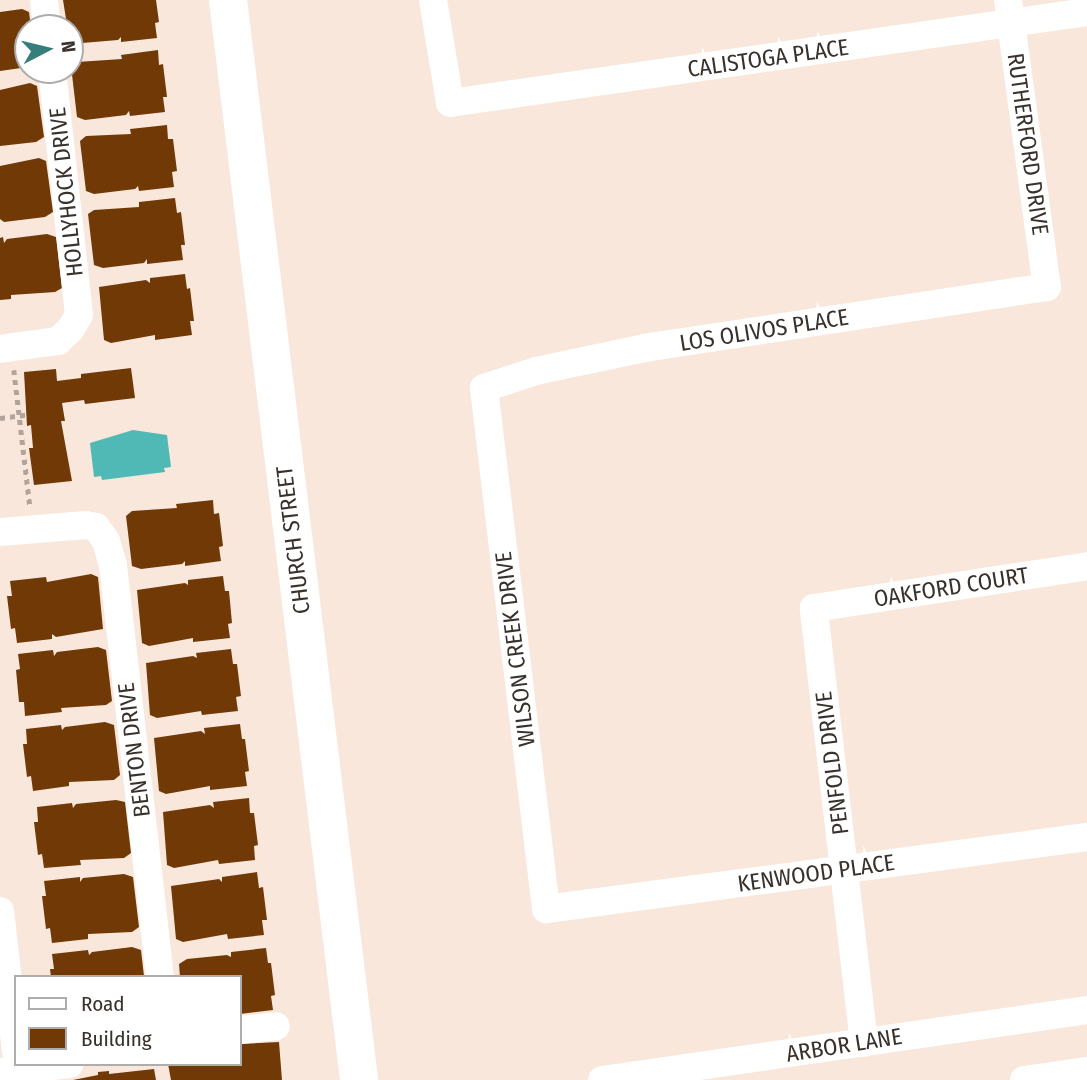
<!DOCTYPE html>
<style>
body{margin:0}
#map{position:relative;width:1087px;height:1080px;overflow:hidden;background:#f9e7db;font-family:"Fira Sans Condensed",sans-serif}
div>[style]{position:absolute}
[style*='--x']{left:calc(var(--x)*1px);top:calc(var(--y)*1px);width:calc(var(--w)*1px);rotate:calc(var(--a)*1deg)}
.water>*{inset:0;background:#50b9b6}
.building>*{inset:0;background:#703906}
.path>*{height:4.5px;margin-top:-2.25px;transform-origin:0;background:repeating-linear-gradient(90deg,#b2a49b 0 5px,transparent 0 10px)}
.minor>*{height:28px;margin:-14px;padding:0 14px;transform-origin:14px;border-radius:14px;background:#fff}
.secondary>*{height:38px;margin:-19px;padding:0 19px;transform-origin:19px;border-radius:19px;background:#fff}
span{translate:-50% -50%;white-space:nowrap;text-align:center;line-height:1.15;-webkit-text-stroke:7px #fff;paint-order:stroke}
.street-label{font-size:23px;color:#38312c}
.legend{position:absolute;left:14px;top:975px;width:228px;height:91px;box-sizing:border-box;background:#fff;border:2px solid #afadab;margin:0;padding:9px 12px;list-style:none;font-size:21px;color:#38312c}
.legend li{display:flex;align-items:center;gap:14px;height:35px}
.legend b{width:35px;border:2px solid #afadab}
.north{position:absolute;left:14px;top:14px;width:70px;height:70px;box-sizing:border-box;background:#fff;border:2px solid #afadab;border-radius:50%;rotate:83deg;font-size:19px;font-weight:700;line-height:28px;text-align:center;color:#38312c}
.north::after{content:'';display:block;margin:auto;width:24px;height:32px;background:#357e7c;clip-path:polygon(50% 0,100% 100%,50% 72%,0 100%)}
</style>
<div id="map">
<div class="water">
<div style="clip-path:polygon(133px 430px,167px 435px,171px 467px,164px 468px,165px 472px,102px 480px,101px 476px,94px 477px,90px 443px)"></div>
</div>
<div class="building">
<div style="clip-path:polygon(63px 0,156px 0,159px 22px,155px 23px,157px 38px,121px 42px,121px 37px,118px 40px,70px 44px)"></div>
<div style="clip-path:polygon(22px 9px,29px 12px,31px 28px,28px 28px,28px 67px,0 71px,0 12px)"></div>
<div style="clip-path:polygon(158px 50px,159px 65px,163px 64px,167px 97px,163px 97px,165px 112px,130px 116px,129px 111px,126px 115px,85px 120px,77px 117px,71px 66px,77px 62px,122px 59px,121px 55px)"></div>
<div style="clip-path:polygon(30px 83px,37px 86px,44px 137px,36px 142px,0 146px,0 90px)"></div>
<div style="clip-path:polygon(167px 125px,168px 139px,173px 139px,177px 171px,172px 172px,174px 187px,139px 191px,138px 186px,135px 189px,94px 194px,86px 191px,80px 141px,86px 136px,131px 134px,130px 129px)"></div>
<div style="clip-path:polygon(39px 158px,46px 161px,53px 212px,45px 217px,4px 222px,0 219px,0 166px)"></div>
<div style="clip-path:polygon(175px 198px,177px 213px,181px 212px,185px 245px,181px 245px,183px 260px,147px 264px,147px 259px,144px 263px,103px 268px,94px 265px,88px 214px,94px 210px,139px 207px,139px 202px)"></div>
<div style="clip-path:polygon(47px 234px,56px 237px,62px 288px,55px 292px,11px 295px,11px 299px,0 300px,0 238px,3px 237px,4px 243px,7px 239px)"></div>
<div style="clip-path:polygon(185px 274px,187px 289px,190px 288px,194px 321px,190px 321px,192px 335px,155px 340px,155px 335px,111px 343px,104px 340px,99px 287px,146px 280px,150px 283px,150px 278px)"></div>
<div style="clip-path:polygon(131px 368px,135px 398px,85px 404px,84px 400px,62px 403px,65px 421px,61px 421px,72px 481px,34px 485px,29px 448px,33px 448px,31px 425px,27px 426px,24px 372px,56px 369px,57px 381px,81px 378px,81px 374px)"></div>
<div style="clip-path:polygon(213px 500px,214px 514px,219px 513px,223px 546px,219px 547px,221px 561px,185px 566px,185px 561px,182px 564px,141px 569px,132px 566px,126px 516px,132px 511px,177px 508px,176px 504px)"></div>
<div style="clip-path:polygon(91px 574px,98px 577px,103px 629px,56px 637px,52px 634px,52px 639px,17px 643px,15px 628px,11px 629px,7px 596px,12px 596px,10px 581px,46px 577px,47px 582px)"></div>
<div style="clip-path:polygon(223px 576px,225px 591px,229px 591px,232px 623px,228px 624px,230px 638px,193px 642px,193px 638px,149px 646px,142px 643px,137px 590px,185px 583px,188px 585px,188px 580px)"></div>
<div style="clip-path:polygon(98px 647px,106px 650px,112px 701px,106px 705px,61px 708px,62px 712px,25px 716px,24px 702px,19px 702px,16px 670px,20px 669px,18px 654px,53px 650px,54px 656px,57px 652px)"></div>
<div style="clip-path:polygon(231px 649px,233px 664px,237px 664px,241px 696px,236px 697px,238px 711px,202px 715px,201px 711px,157px 718px,150px 715px,146px 663px,193px 656px,197px 658px,196px 653px)"></div>
<div style="clip-path:polygon(105px 722px,114px 725px,120px 775px,114px 780px,69px 782px,69px 786px,33px 791px,31px 776px,27px 777px,23px 744px,27px 744px,26px 729px,61px 725px,62px 730px,65px 727px)"></div>
<div style="clip-path:polygon(240px 724px,242px 739px,245px 739px,249px 771px,245px 772px,247px 786px,210px 790px,210px 786px,166px 794px,159px 791px,154px 738px,201px 731px,205px 734px,204px 728px)"></div>
<div style="clip-path:polygon(249px 798px,250px 813px,254px 813px,258px 845px,254px 846px,255px 860px,219px 864px,218px 860px,174px 868px,167px 865px,163px 812px,210px 805px,214px 808px,213px 802px)"></div>
<div style="clip-path:polygon(116px 800px,125px 802px,131px 853px,124px 858px,80px 860px,81px 865px,44px 868px,42px 854px,38px 855px,34px 822px,38px 822px,37px 807px,72px 803px,73px 808px,76px 804px)"></div>
<div style="clip-path:polygon(257px 872px,259px 888px,263px 887px,267px 920px,262px 920px,264px 935px,228px 939px,227px 934px,183px 942px,176px 939px,171px 886px,219px 879px,222px 882px,222px 877px)"></div>
<div style="clip-path:polygon(124px 874px,133px 877px,139px 927px,132px 932px,88px 934px,88px 939px,52px 943px,50px 928px,46px 929px,42px 896px,46px 896px,44px 881px,80px 877px,80px 882px,83px 878px)"></div>
<div style="clip-path:polygon(132px 947px,141px 950px,144px 976px,51px 977px,50px 969px,54px 969px,52px 954px,88px 950px,89px 955px,92px 952px)"></div>
<div style="clip-path:polygon(266px 948px,268px 963px,271px 963px,275px 995px,271px 996px,273px 1010px,240px 1014px,240px 977px,180px 977px,179px 964px,187px 959px,227px 955px,231px 957px,231px 952px)"></div>
<div style="clip-path:polygon(279px 1042px,282px 1080px,171px 1080px,168px 1064px,240px 1064px,240px 1044px)"></div>
<div style="clip-path:polygon(154px 1069px,156px 1080px,73px 1080px,98px 1075px,98px 1072px,109px 1071px,109px 1074px)"></div>
</div>
<div class="path">
<div style="--x:14;--y:370;--w:138;--a:83.3"></div>
<div style="--x:0;--y:418;--w:26;--a:-7"></div>
</div>
<div class="minor">
<div style="--x:44;--y:0;--w:28;--a:84"></div>
<div style="--x:433;--y:0;--w:104;--a:80.6"></div>
<div style="--x:450;--y:103;--w:643;--a:-8.13"></div>
<div style="--x:1008;--y:0;--w:290;--a:82.3"></div>
<div style="--x:1047;--y:287;--w:407;--a:171.4"></div>
<div style="--x:645;--y:348;--w:111;--a:168.1"></div>
<div style="--x:536;--y:371;--w:55;--a:161.9"></div>
<div style="--x:484;--y:388;--w:525;--a:83.21"></div>
<div style="--x:546;--y:909;--w:546;--a:-7.58"></div>
<div style="--x:0;--y:349;--w:59;--a:-7.9"></div>
<div style="--x:58;--y:341;--w:16;--a:-43"></div>
<div style="--x:70;--y:330;--w:17;--a:-59"></div>
<div style="--x:79;--y:315;--w:246;--a:-96.3"></div>
<div style="--x:0;--y:532;--w:86;--a:-4.7"></div>
<div style="--x:86;--y:525;--w:10;--a:11"></div>
<div style="--x:96;--y:527;--w:17;--a:54"></div>
<div style="--x:106;--y:541;--w:25;--a:74"></div>
<div style="--x:113;--y:565;--w:415;--a:83.5"></div>
<div style="--x:0;--y:911;--w:142;--a:83.5"></div>
<div style="--x:240;--y:1030;--w:36;--a:-6"></div>
<div style="--x:864;--y:1043;--w:438;--a:-96.6"></div>
<div style="--x:814;--y:608;--w:276;--a:-8.7"></div>
<div style="--x:0;--y:1072;--w:70;--a:-6.5"></div>
<div style="--x:602;--y:1080;--w:490;--a:-8.2"></div>
<div style="--x:1024;--y:1080;--w:64;--a:-8.1"></div>
</div>
<div class="secondary">
<div style="--x:228;--y:0;--w:1088;--a:83.08"></div>
</div>
<div class="street-label">
<span style="left:768px;top:58px;rotate:-8deg">CALISTOGA PLACE</span>
<span style="left:1028px;top:144px;rotate:82deg">RUTHERFORD DRIVE</span>
<span style="left:66px;top:192px;rotate:-96deg">HOLLYHOCK DRIVE</span>
<span style="left:764px;top:330px;rotate:-9deg">LOS OLIVOS PLACE</span>
<span style="left:293px;top:540px;rotate:-97deg">CHURCH STREET</span>
<span style="left:951px;top:587px;rotate:-9deg">OAKFORD COURT</span>
<span style="left:515px;top:649px;rotate:-97deg">WILSON CREEK DRIVE</span>
<span style="left:134px;top:750px;rotate:-97deg">BENTON DRIVE</span>
<span style="left:832px;top:763px;rotate:-97deg">PENFOLD DRIVE</span>
<span style="left:816px;top:873px;rotate:-8deg">KENWOOD PLACE</span>
<span style="left:844px;top:1045px;rotate:-9deg">ARBOR LANE</span>
</div>
<ul class="legend">
<li><b style="height:9px;background:#fff"></b>Road</li>
<li><b style="height:19px;background:#703906"></b>Building</li>
</ul>
<div class="north">N</div>
</div>
